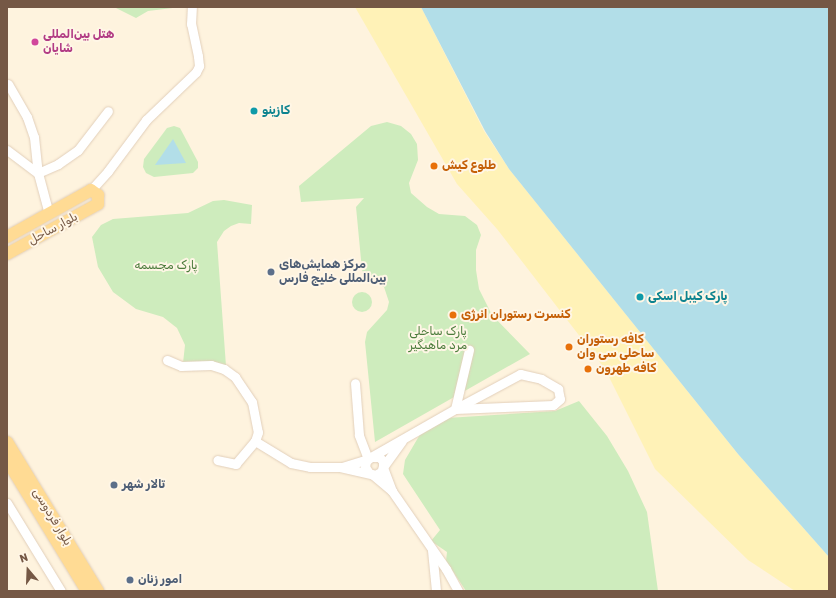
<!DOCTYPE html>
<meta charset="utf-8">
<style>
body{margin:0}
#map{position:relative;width:836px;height:598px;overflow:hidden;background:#fef3de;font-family:Rubik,Cairo,sans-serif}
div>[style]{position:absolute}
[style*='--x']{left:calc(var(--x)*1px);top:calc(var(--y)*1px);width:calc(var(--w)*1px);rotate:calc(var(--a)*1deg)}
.green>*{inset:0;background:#ceecbd}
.round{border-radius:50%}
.sand>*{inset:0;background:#fff2b7}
.water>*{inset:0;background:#b2dee8}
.roads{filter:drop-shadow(0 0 1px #e2cfba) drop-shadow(0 0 1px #e2cfba)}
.minor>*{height:9px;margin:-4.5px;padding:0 4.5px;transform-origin:4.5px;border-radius:4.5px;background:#fff}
.major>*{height:12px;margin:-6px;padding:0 6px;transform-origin:6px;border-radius:6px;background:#ffdb94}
.dots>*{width:11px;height:11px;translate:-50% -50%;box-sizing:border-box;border:2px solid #fff6e6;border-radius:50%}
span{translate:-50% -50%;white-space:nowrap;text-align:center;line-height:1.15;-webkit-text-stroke:4px #fff6e6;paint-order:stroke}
.hotel-label{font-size:12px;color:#b23c85;font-weight:700}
.left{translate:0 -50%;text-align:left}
.culture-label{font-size:12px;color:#0d838f;font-weight:700}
.food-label{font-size:12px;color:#c56008;font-weight:700}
.street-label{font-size:12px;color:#755845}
.service-label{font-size:12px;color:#4e5e75;font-weight:700}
.park-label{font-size:12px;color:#4c7c3c}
.frame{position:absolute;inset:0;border:8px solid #755845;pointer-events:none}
.north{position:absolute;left:8px;top:550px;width:40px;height:40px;-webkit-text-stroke:3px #fff6e6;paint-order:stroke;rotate:341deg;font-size:11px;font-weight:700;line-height:16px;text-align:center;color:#755845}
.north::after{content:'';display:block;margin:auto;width:14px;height:18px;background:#755845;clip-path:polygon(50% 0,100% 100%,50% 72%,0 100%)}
</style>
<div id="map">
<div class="green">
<div style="clip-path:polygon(114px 7px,181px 7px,148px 11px,136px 18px)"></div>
<div style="clip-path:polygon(387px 122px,401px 126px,411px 134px,417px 144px,418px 160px,409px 183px,411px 193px,427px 207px,439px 214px,465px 216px,477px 225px,481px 235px,476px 250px,476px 270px,479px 289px,492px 315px,530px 354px,375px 442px,365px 342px,367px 332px,387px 310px,389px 302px,384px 287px,366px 278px,362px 270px,356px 207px,364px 198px,301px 202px,299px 186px,371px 126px)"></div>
<div style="clip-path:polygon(174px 126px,180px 128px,198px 162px,198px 168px,193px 173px,154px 177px,146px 173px,143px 167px,144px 159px,167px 128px)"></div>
<div style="clip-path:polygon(224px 200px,252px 205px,251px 224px,239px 223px,231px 226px,224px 231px,217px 242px,226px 366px,183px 363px,185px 345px,177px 328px,163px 317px,136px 309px,113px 292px,98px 267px,92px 237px,101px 225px,113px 219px,188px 213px,213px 201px)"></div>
<div class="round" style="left:352px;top:292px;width:20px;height:20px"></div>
<div style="clip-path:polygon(579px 401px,607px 436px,628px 471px,647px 512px,658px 591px,466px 591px,446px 561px,447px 552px,431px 541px,440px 530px,403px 474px,405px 460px,422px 431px,447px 418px,555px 411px)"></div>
</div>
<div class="sand">
<div style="clip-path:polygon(355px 7px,421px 7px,484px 131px,509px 169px,738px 454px,829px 557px,829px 591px,795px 591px,748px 560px,655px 469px,605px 369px,497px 229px,457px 184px)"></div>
</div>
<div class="water">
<div style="clip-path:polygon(421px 7px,829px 7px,829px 557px,738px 454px,509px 169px,485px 131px)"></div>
<div style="clip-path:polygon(173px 139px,186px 163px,155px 165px)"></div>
</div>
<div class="roads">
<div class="minor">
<div style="--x:8;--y:84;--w:38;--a:60"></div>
<div style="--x:27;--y:117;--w:21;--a:71"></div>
<div style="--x:34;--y:137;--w:36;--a:84"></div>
<div style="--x:38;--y:173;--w:42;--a:75"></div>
<div style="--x:7;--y:150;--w:39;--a:37"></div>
<div style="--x:38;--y:173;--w:22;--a:-24"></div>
<div style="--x:58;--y:164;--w:24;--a:-35"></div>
<div style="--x:78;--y:150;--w:49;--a:-52.4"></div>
<div style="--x:91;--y:190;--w:25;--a:-48"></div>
<div style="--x:108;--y:171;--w:64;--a:-53.3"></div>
<div style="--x:146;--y:120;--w:69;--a:-43.8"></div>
<div style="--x:196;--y:72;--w:7;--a:-63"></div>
<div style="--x:199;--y:66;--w:10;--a:-96"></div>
<div style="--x:198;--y:56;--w:33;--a:-102"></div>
<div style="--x:191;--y:24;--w:17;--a:-87"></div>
<div style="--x:167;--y:360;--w:15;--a:23"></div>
<div style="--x:181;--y:366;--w:30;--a:-2"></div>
<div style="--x:211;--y:365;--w:14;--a:17"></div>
<div style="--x:224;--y:369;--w:14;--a:36"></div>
<div style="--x:235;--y:377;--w:30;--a:56"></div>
<div style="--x:252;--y:402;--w:31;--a:79"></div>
<div style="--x:258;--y:432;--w:9;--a:108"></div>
<div style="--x:255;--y:441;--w:30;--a:130"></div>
<div style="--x:236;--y:464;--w:19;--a:-168"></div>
<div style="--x:455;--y:409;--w:61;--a:-76.7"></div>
<div style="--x:255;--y:441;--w:42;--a:31.4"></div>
<div style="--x:291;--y:463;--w:19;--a:12"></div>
<div style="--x:310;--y:467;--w:30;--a:0"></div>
<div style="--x:340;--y:467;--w:36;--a:13"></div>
<div style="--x:375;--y:475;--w:7;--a:-27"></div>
<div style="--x:381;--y:472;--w:5;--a:-68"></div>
<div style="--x:383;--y:467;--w:6;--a:-90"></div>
<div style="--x:383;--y:461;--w:6;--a:-135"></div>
<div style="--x:379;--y:457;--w:8;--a:180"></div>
<div style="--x:371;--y:457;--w:6;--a:141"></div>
<div style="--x:366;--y:461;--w:6;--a:99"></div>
<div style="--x:365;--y:467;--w:7;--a:56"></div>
<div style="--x:371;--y:457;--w:97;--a:-29.7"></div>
<div style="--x:455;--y:409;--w:74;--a:-28.3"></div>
<div style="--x:520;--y:374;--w:22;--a:13"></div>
<div style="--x:541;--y:379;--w:20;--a:30"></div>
<div style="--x:558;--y:389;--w:10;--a:79"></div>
<div style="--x:560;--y:399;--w:9;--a:139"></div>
<div style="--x:553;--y:405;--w:98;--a:177.7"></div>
<div style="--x:342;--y:467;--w:27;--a:-17"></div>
<div style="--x:368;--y:459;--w:26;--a:-111"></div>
<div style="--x:359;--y:435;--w:52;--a:-94.4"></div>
<div style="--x:372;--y:474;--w:26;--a:40"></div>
<div style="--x:392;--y:491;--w:95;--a:55.3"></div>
<div style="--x:446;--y:569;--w:25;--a:61"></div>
<div style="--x:392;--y:491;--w:26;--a:-111"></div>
<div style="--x:383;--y:467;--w:32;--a:-54"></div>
<div style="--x:7;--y:503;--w:103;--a:58.5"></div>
<div style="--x:432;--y:550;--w:41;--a:84.4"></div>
</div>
<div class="major">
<div style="--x:7;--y:237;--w:96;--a:-29.2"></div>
<div style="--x:91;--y:190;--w:9;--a:36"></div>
<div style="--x:98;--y:195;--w:9;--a:90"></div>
<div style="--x:98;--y:204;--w:104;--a:151.2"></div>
<div style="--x:7;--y:442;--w:175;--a:58.6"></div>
<div style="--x:7;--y:460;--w:153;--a:58.6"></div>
</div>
</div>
<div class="dots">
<div style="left:35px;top:42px;background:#d1479c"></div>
<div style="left:254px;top:111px;background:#0f9aa8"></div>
<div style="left:434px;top:166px;background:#e8710a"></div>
<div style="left:271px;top:272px;background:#5c6f8a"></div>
<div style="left:640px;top:297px;background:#0f9aa8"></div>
<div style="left:453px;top:315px;background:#e8710a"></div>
<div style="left:569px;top:347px;background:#e8710a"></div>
<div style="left:588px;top:369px;background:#e8710a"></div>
<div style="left:114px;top:485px;background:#5c6f8a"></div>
<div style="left:130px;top:580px;background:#5c6f8a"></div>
</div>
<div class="hotel-label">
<span class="left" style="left:43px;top:42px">هتل بین‌المللی<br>شایان</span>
</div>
<div class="culture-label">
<span class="left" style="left:262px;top:111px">کازینو</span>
<span class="left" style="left:648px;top:297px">پارک کیبل اسکی</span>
</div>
<div class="food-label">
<span class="left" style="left:442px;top:166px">طلوع کیش</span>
<span class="left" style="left:461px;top:315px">کنسرت رستوران انرژی</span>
<span class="left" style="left:577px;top:347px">کافه رستوران<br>ساحلی سی وان</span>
<span class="left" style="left:596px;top:369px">کافه طهرون</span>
</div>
<div class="street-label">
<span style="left:53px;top:229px;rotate:-28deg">بلوار ساحل</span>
<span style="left:52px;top:517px;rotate:59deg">بلوار فردوسی</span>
</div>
<div class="service-label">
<span class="left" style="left:279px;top:272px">مرکز همایش‌های<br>بین‌المللی خلیج فارس</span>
<span class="left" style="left:122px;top:485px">تالار شهر</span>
<span class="left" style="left:138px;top:580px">امور زنان</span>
</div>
<div class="park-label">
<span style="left:166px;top:266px">پارک مجسمه</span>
<span style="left:438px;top:339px">پارک ساحلی<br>مرد ماهیگیر</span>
</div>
<div class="frame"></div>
<div class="north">N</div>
</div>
